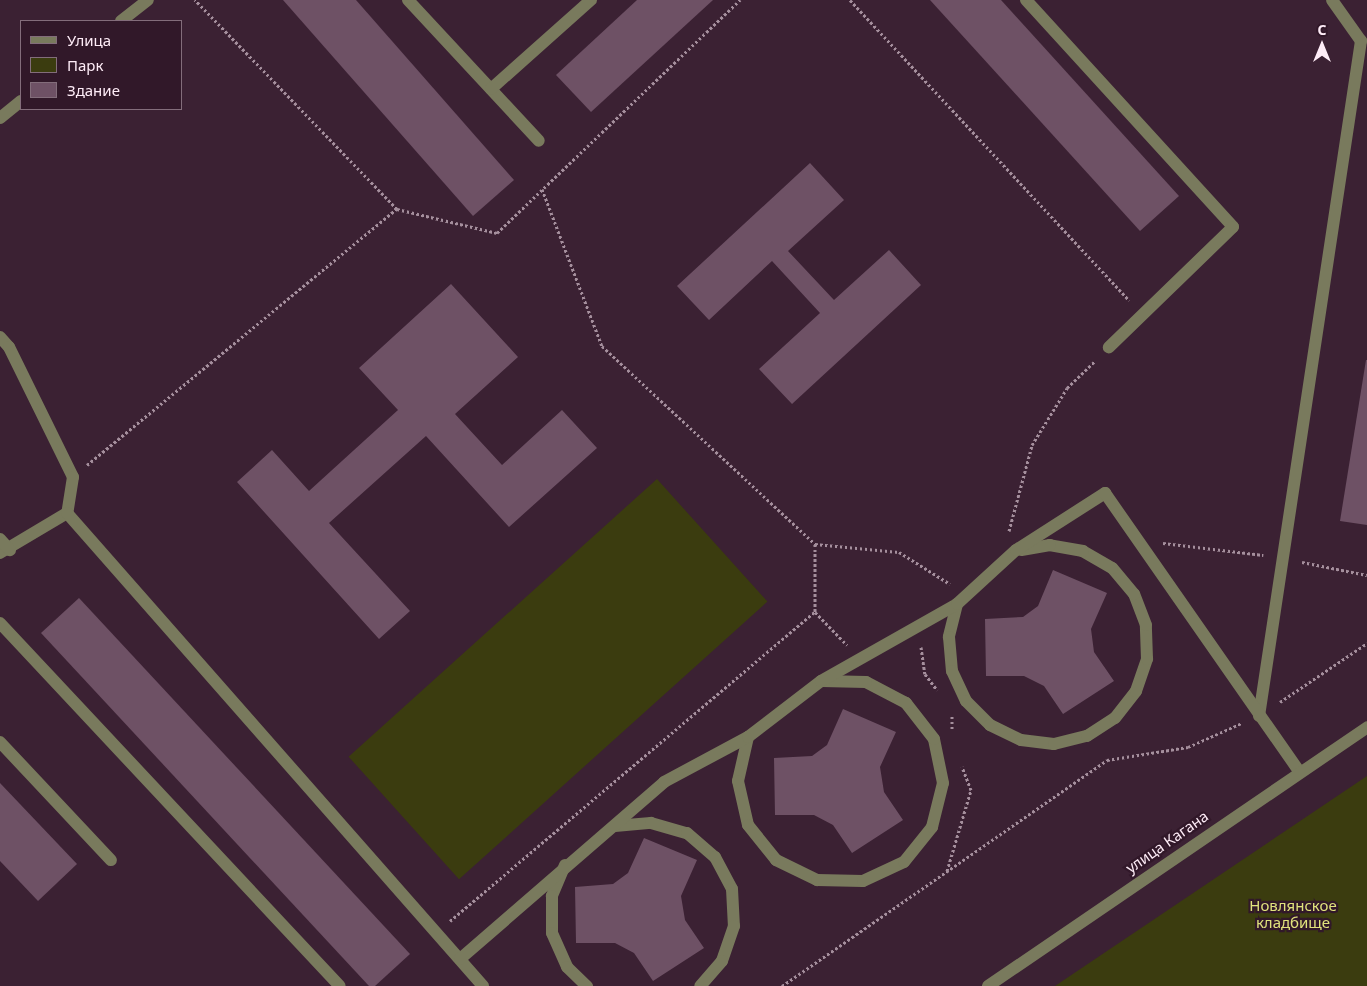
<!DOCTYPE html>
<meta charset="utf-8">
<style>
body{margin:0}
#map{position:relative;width:1367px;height:986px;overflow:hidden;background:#3b2133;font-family:"Noto Sans",sans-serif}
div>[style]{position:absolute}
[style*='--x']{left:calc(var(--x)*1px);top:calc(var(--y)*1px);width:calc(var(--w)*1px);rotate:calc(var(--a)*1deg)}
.green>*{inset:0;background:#3b3c0f;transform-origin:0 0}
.building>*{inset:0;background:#6e5165}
.path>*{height:3px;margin-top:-1.5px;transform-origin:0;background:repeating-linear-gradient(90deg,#a58f9d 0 2.5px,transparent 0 5px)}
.minor>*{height:12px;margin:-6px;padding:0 6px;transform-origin:6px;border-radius:6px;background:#797a5d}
span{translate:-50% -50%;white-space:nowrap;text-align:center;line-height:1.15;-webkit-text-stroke:4.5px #311829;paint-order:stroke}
.street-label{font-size:15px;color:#feecf7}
.park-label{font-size:15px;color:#e0e27c}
.legend{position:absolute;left:20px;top:20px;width:162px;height:90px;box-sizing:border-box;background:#311829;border:1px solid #836d7b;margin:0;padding:6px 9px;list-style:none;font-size:15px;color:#feecf7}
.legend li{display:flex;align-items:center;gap:10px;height:25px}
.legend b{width:25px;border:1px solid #836d7b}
.north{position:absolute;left:1297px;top:20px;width:50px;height:50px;-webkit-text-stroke:4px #311829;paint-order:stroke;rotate:0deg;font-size:14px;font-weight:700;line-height:20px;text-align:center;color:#feecf7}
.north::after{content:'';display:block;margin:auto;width:18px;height:22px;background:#feecf7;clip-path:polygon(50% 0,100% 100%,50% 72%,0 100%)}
</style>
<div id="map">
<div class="green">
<div style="left:657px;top:479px;width:165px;height:415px;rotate:48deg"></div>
<div style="clip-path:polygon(1367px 776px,1367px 986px,1055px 986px)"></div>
</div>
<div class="building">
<div style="clip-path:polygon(283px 0,356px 0,514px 180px,473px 216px)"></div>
<div style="clip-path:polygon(637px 0,713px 0,591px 112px,556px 75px)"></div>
<div style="clip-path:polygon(930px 0,1001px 0,1179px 196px,1140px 231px)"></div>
<div style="clip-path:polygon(810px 163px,844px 200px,788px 251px,834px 300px,889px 250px,921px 285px,792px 404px,759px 369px,820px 313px,772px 261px,709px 320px,677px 286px)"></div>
<div style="clip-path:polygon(451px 284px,518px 357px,455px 414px,502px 465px,562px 410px,597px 448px,509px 527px,426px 436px,329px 523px,410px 611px,379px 639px,237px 482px,272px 450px,309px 491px,398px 410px,359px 368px)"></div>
<div style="clip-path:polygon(1366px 360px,1367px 360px,1367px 525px,1340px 521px)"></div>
<div style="clip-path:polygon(1053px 570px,1107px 593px,1091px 629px,1094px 652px,1114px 681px,1063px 714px,1044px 686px,1024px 676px,986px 676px,985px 619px,1023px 617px,1038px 606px)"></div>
<div style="clip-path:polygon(79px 598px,410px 954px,375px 986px,369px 986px,41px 633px)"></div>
<div style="clip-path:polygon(843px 709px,896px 732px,880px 767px,884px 792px,903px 820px,852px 853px,833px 825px,814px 815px,775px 815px,774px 758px,812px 756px,827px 745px)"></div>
<div style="clip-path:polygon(0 783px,77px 864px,38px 901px,0 861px)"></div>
<div style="clip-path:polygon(644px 838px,697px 860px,681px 896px,685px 920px,704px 948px,653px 981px,634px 953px,615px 943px,576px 943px,575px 887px,613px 884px,628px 873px)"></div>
</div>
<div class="path">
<div style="--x:850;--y:0;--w:410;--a:47.1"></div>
<div style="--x:542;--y:189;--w:168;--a:69.1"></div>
<div style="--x:602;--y:346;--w:291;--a:42.9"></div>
<div style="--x:815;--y:544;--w:68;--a:90"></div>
<div style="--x:397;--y:209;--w:103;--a:13.5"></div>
<div style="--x:497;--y:233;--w:337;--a:-43.8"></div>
<div style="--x:87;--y:465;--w:402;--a:-39.6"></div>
<div style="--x:397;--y:209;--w:291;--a:-134"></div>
<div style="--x:1009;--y:531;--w:89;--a:-75"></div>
<div style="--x:1032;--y:445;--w:67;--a:-58.4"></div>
<div style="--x:1067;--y:388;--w:40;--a:-44"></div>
<div style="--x:1163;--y:543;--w:101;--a:6.8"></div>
<div style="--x:815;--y:544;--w:84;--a:5.4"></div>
<div style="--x:899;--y:552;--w:60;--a:32.1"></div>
<div style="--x:1302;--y:562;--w:66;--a:11.3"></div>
<div style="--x:921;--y:647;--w:27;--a:82"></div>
<div style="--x:925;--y:674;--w:20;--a:53"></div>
<div style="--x:1280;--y:702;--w:105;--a:-34.1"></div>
<div style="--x:952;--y:716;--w:14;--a:90"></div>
<div style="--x:947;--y:871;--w:84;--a:-73.5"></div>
<div style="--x:971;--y:790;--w:25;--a:-111"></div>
<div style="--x:450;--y:921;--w:478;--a:-40.3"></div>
<div style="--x:815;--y:612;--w:46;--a:45.9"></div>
<div style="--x:782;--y:986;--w:396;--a:-34.8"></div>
<div style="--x:1107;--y:760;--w:82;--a:-9.1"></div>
<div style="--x:1188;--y:747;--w:59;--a:-24"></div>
</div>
<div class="minor">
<div style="--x:408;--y:0;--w:192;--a:47.1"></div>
<div style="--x:1026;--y:0;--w:307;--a:47.6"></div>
<div style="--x:1233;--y:227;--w:173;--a:135.9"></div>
<div style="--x:121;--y:21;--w:34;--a:-38"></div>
<div style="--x:491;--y:89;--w:134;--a:-41.7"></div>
<div style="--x:0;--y:118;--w:27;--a:-39"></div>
<div style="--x:0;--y:337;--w:13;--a:48"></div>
<div style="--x:9;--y:347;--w:145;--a:63.8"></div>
<div style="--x:73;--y:477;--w:36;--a:99"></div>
<div style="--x:67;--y:513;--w:78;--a:149.2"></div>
<div style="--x:67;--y:513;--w:630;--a:48.67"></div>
<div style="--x:0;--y:539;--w:15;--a:48"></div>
<div style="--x:957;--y:604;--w:34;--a:104"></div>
<div style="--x:949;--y:637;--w:34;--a:85"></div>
<div style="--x:952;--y:671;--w:33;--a:65"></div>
<div style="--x:966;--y:701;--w:34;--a:45"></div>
<div style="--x:990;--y:725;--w:34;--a:26"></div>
<div style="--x:1021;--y:740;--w:33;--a:7"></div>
<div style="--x:1054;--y:744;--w:34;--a:-14"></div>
<div style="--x:1087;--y:736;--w:33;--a:-33"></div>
<div style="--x:1115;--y:718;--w:34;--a:-52"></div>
<div style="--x:1136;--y:691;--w:34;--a:-71"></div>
<div style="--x:1147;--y:659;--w:34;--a:-92"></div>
<div style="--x:1146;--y:625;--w:33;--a:-111"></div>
<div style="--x:1134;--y:594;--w:34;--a:-130"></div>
<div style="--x:1112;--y:568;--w:34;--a:-150"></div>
<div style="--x:1083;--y:551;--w:34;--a:-170"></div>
<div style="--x:1050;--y:545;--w:29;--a:170"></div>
<div style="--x:0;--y:623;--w:497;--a:46.9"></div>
<div style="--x:1259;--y:716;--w:683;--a:-81.41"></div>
<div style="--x:1361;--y:41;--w:50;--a:-125.3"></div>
<div style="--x:748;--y:737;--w:45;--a:102.8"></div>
<div style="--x:738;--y:781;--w:45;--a:77.2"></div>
<div style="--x:748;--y:825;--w:45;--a:51.3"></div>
<div style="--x:776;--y:860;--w:46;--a:26"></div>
<div style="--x:817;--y:880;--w:46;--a:1.2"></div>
<div style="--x:863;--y:881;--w:45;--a:-24.9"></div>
<div style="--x:904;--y:862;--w:45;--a:-51.3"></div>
<div style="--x:932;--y:827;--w:45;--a:-76"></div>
<div style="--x:943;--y:783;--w:45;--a:-101.6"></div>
<div style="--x:934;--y:739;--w:46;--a:-127.9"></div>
<div style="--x:906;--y:703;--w:45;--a:-152.3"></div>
<div style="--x:866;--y:682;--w:44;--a:-178.7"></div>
<div style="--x:0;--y:742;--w:162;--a:46.8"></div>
<div style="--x:615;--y:826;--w:36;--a:-5"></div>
<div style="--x:651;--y:823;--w:37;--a:16"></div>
<div style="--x:687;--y:833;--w:37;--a:41"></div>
<div style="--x:715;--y:857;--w:36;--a:62"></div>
<div style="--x:732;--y:889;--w:37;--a:87"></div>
<div style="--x:734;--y:926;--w:37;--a:109"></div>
<div style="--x:722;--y:961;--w:33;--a:131"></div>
<div style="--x:565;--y:865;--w:34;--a:113"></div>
<div style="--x:552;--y:896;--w:37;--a:90"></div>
<div style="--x:552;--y:933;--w:37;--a:66"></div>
<div style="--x:567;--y:967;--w:28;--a:44"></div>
<div style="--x:460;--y:959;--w:270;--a:-40.9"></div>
<div style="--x:664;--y:782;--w:95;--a:-28.2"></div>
<div style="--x:748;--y:737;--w:92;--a:-37.5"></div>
<div style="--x:821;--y:681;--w:156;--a:-29.5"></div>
<div style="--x:957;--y:604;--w:80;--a:-42.5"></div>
<div style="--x:1016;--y:550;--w:106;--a:-32.6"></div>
<div style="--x:1105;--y:493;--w:338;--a:55.1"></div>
<div style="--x:988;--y:986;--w:459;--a:-34.3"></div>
</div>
<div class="street-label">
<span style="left:1167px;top:842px;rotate:-35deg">улица Кагана</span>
</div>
<div class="park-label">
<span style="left:1293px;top:914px">Новлянское<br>кладбище</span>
</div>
<ul class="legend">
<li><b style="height:6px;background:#797a5d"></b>Улица</li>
<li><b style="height:14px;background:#3b3c0f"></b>Парк</li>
<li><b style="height:14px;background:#6e5165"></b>Здание</li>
</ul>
<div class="north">С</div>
</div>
